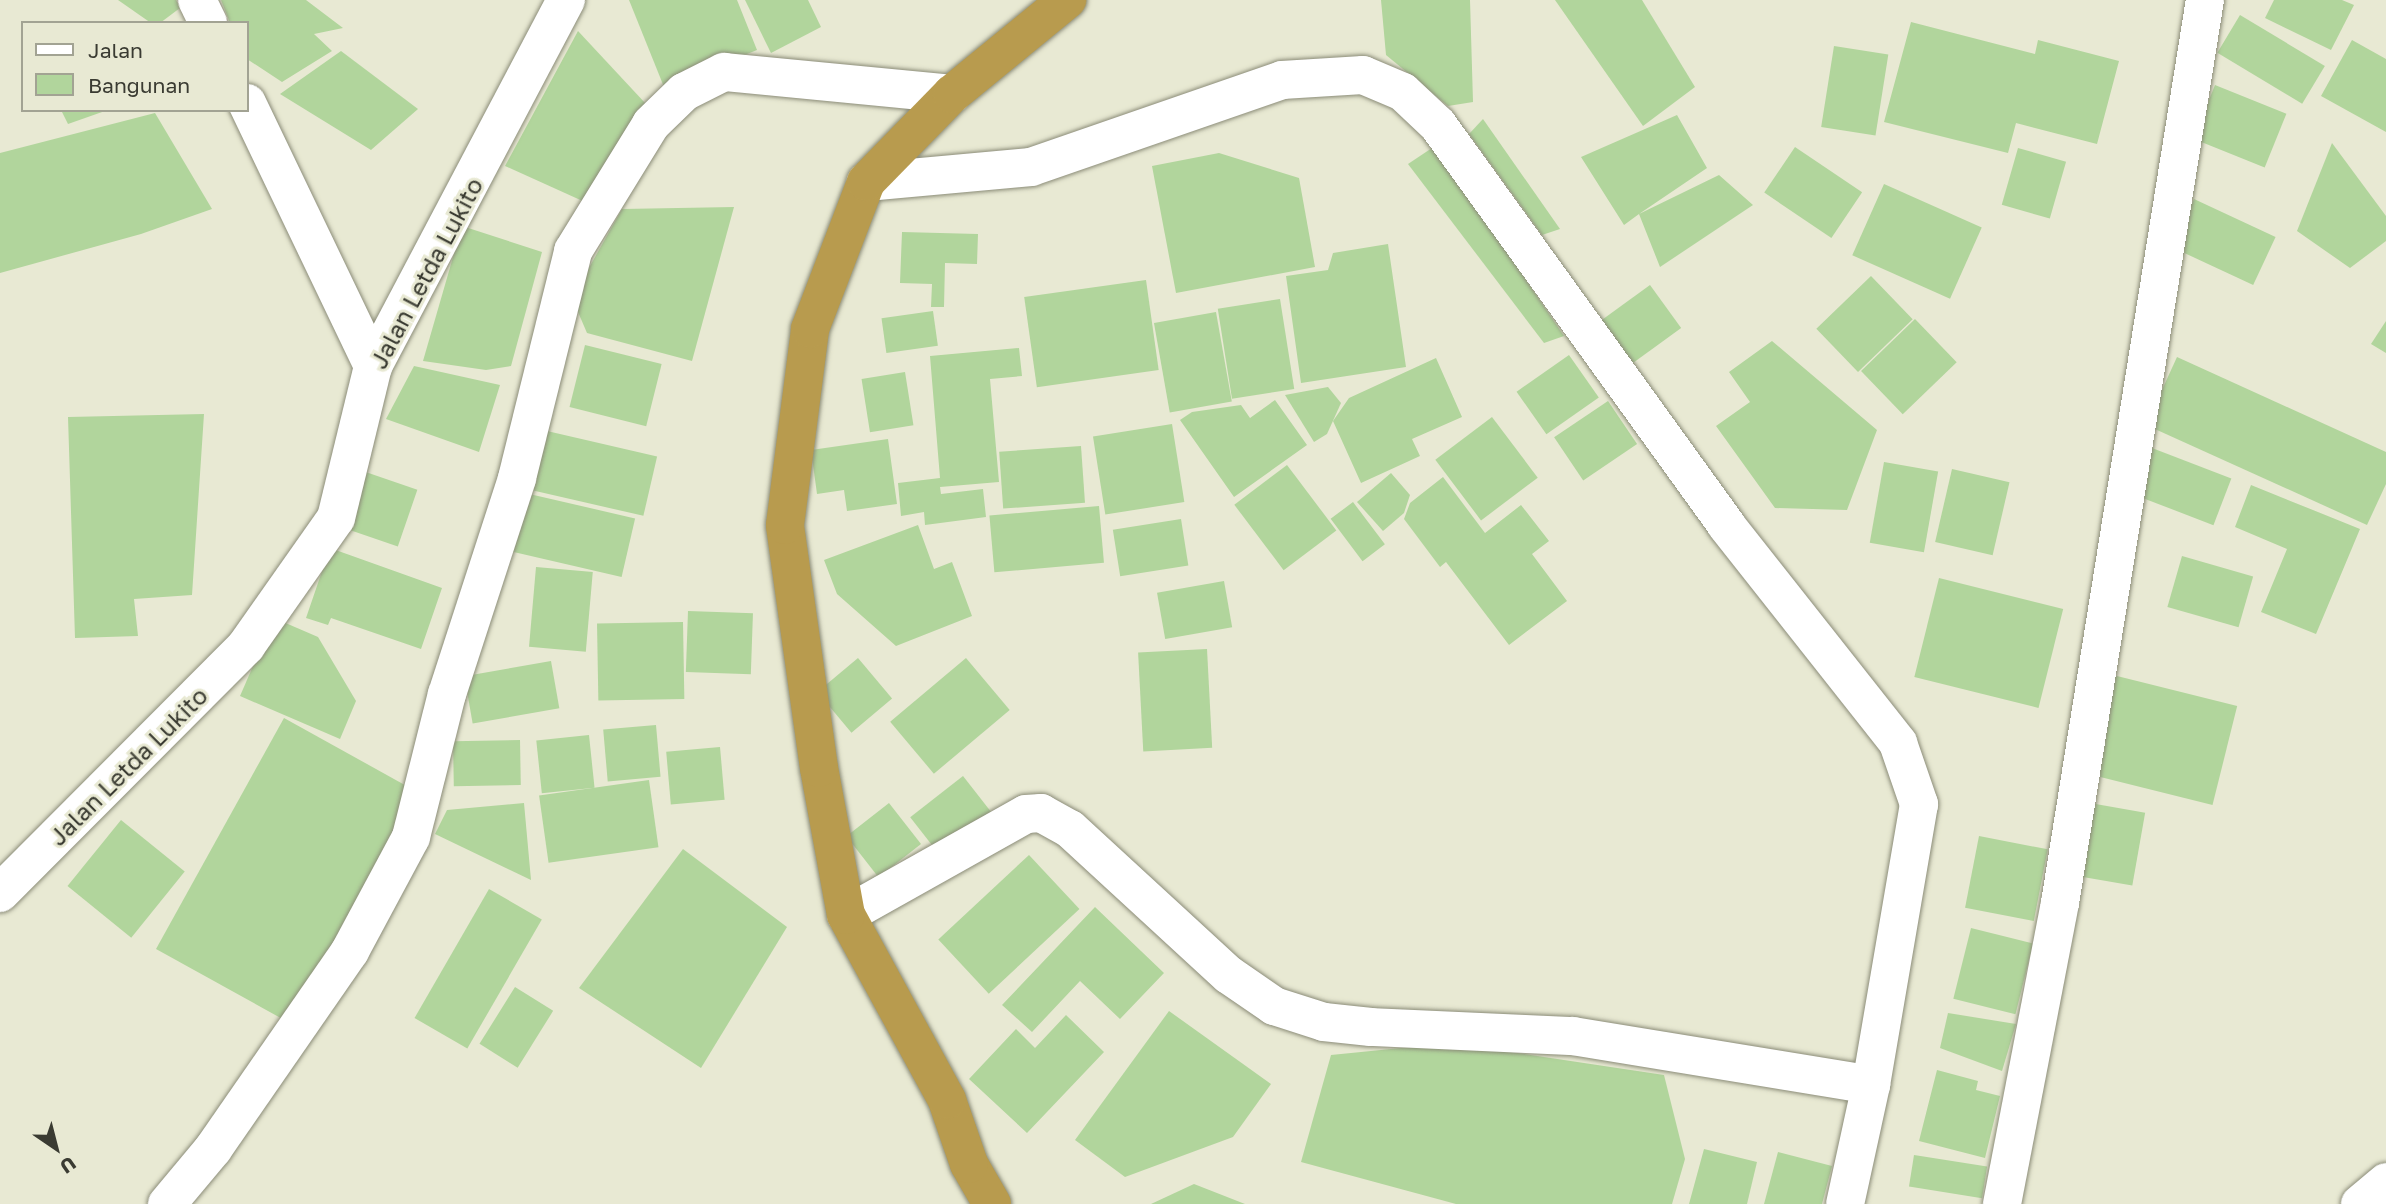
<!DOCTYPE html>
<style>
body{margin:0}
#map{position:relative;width:2386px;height:1204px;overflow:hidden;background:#e8e9d3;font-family:"Golos Text",sans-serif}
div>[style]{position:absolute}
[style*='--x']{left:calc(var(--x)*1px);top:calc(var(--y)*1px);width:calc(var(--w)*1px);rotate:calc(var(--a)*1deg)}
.building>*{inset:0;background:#b1d59c;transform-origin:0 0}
.roads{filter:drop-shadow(0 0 2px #8b8c78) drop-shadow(0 0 2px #8b8c78)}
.minor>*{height:38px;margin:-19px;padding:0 19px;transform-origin:19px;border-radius:19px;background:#fff}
.tertiary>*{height:38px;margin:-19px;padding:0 19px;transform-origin:19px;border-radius:19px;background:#fff}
.trunk>*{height:38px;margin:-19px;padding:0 19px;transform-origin:19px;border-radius:19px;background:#b89b4e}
span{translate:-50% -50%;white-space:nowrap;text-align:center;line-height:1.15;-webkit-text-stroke:6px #e8e9d3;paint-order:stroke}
.street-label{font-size:24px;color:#3a3b32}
.legend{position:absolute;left:21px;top:21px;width:228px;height:91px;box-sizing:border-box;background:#e8e9d3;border:2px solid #a2a393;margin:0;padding:9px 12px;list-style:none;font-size:21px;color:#3a3b32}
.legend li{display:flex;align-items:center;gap:14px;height:35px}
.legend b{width:35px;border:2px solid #a2a393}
.north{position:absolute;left:21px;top:1113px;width:70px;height:70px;-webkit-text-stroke:5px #e8e9d3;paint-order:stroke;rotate:145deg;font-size:19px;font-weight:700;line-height:28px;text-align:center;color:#3a3b32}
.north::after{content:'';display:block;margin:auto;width:24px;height:32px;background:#3a3b32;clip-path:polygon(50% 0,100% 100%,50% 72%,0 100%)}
</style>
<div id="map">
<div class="building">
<div style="clip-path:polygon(118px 0,176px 0,180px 8px,160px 23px,151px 23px)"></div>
<div style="clip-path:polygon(221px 0,306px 0,343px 28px,314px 34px,332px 51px,282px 82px,247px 59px,247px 23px,230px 23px)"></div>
<div style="clip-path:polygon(629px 0,737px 0,757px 50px,664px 87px)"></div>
<div style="clip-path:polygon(745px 0,808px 0,821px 27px,771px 53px)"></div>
<div style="clip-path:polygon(1381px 0,1470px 0,1473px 102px,1448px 106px,1386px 55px)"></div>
<div style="clip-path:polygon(1555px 0,1642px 0,1695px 87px,1643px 126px)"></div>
<div style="clip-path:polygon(2274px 0,2342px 0,2354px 5px,2331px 50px,2265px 18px)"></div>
<div style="left:2240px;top:15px;width:99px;height:44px;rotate:31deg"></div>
<div style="clip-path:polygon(1911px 22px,2035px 54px,2038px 40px,2119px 61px,2097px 144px,2016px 123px,2008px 153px,1884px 122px)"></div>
<div style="clip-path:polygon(578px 31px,646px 104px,587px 203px,505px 166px)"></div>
<div style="clip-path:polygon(2352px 40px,2386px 59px,2386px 132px,2321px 96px)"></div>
<div style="left:1834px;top:46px;width:55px;height:82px;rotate:9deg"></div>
<div style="clip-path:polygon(341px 51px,418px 109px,371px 150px,280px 94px)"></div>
<div style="left:2215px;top:85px;width:77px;height:58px;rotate:22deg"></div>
<div style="clip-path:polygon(61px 110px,105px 110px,105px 111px,68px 124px)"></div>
<div style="clip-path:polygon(155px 113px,212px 209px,141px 234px,0 273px,0 153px)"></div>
<div style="clip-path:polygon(1677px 115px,1707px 168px,1639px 214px,1719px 175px,1753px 205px,1660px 267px,1639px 214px,1624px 225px,1581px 157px)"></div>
<div style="clip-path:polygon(1483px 119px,1560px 229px,1542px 235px,1469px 134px)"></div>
<div style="clip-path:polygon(2332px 143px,2386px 216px,2386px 241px,2350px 268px,2297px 231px)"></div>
<div style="clip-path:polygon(1435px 146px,1564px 336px,1544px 343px,1408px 164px)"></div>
<div style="left:1795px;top:147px;width:81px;height:55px;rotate:34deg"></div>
<div style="left:2018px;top:148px;width:50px;height:59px;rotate:16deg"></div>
<div style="clip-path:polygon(1219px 153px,1299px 178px,1315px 267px,1176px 293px,1152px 166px)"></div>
<div style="left:1884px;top:184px;width:107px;height:78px;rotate:24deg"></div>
<div style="left:2194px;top:199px;width:90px;height:53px;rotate:25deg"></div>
<div style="clip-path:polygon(734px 207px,692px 361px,587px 333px,572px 298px,622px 209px)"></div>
<div style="clip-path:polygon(462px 226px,542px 252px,511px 366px,486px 370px,423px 361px)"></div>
<div style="clip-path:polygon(902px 232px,978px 234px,977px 264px,945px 263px,944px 307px,931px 307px,932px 284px,900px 283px)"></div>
<div style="clip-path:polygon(1388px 244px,1406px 367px,1301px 383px,1286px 276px,1328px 270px,1333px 253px)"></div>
<div style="left:1871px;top:276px;width:60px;height:76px;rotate:46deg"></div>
<div style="left:1146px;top:280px;width:91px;height:123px;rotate:82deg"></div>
<div style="left:1650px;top:285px;width:53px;height:63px;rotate:54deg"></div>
<div style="left:1280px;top:299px;width:91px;height:63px;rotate:81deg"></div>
<div style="left:933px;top:311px;width:35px;height:52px;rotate:82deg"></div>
<div style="left:1216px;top:312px;width:91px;height:63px;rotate:80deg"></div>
<div style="left:1915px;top:319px;width:60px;height:75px;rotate:46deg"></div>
<div style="clip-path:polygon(2386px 321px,2386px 353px,2371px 344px)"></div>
<div style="clip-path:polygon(1772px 341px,1877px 430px,1847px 510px,1775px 508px,1716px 426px,1750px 402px,1729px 372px)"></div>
<div style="left:585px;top:345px;width:79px;height:64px;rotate:14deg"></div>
<div style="clip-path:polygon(1019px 348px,1022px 376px,990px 379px,999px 482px,940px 487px,941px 494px,983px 489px,986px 517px,925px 525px,924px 512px,901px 516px,898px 483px,940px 478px,930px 356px)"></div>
<div style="left:1569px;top:355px;width:52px;height:64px;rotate:55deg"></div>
<div style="clip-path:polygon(2177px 357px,2386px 452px,2386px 484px,2367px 525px,2146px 425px)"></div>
<div style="clip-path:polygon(1436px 358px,1462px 417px,1412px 439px,1420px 456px,1361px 483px,1333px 421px,1349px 398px)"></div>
<div style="clip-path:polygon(414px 366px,500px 385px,479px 452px,386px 419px)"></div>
<div style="left:905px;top:372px;width:54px;height:44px;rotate:81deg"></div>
<div style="clip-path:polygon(1328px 387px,1341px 403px,1327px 434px,1314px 442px,1285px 395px)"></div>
<div style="clip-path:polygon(1275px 400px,1307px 445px,1234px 497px,1180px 420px,1192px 412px,1241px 405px,1250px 418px)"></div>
<div style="left:1608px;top:401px;width:52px;height:65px;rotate:56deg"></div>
<div style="clip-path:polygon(204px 414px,192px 595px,134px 599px,138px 636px,75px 638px,68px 417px)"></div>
<div style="left:1492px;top:417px;width:76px;height:71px;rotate:53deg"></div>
<div style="left:1172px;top:424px;width:79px;height:80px;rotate:81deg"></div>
<div style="left:547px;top:431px;width:113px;height:61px;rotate:13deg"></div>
<div style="clip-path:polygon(888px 439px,897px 504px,847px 511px,844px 490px,817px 494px,811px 450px)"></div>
<div style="left:1081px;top:446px;width:57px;height:82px;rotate:86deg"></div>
<div style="left:2152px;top:448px;width:85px;height:50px;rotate:21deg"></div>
<div style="left:1884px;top:462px;width:55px;height:82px;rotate:10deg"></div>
<div style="left:1287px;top:465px;width:82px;height:66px;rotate:53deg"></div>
<div style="left:354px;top:468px;width:67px;height:60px;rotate:19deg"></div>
<div style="left:1952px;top:469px;width:59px;height:75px;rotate:13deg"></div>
<div style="clip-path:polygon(1391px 473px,1410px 495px,1404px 513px,1383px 531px,1357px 502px)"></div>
<div style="clip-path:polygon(1443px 477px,1485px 533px,1521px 505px,1549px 541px,1532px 554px,1567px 601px,1509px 645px,1446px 562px,1440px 567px,1404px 519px,1410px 503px)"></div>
<div style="clip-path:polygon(2251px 485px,2360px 529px,2316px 634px,2261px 612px,2287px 549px,2235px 527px)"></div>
<div style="left:525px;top:493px;width:113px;height:60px;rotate:13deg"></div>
<div style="left:1353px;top:502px;width:53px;height:28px;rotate:53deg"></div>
<div style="left:1099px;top:506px;width:57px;height:110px;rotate:85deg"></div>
<div style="left:1181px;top:519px;width:47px;height:69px;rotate:81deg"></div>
<div style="clip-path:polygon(918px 525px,934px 569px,952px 562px,972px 616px,896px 646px,837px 594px,824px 560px)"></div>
<div style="clip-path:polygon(330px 548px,442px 588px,421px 649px,331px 618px,328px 625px,306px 618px)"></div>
<div style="left:2182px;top:556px;width:74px;height:53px;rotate:16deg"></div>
<div style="left:536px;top:567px;width:57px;height:80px;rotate:5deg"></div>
<div style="left:1939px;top:578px;width:128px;height:102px;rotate:14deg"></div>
<div style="left:1224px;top:581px;width:47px;height:68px;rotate:80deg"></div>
<div style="left:688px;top:611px;width:65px;height:61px;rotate:2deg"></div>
<div style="clip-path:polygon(274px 618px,318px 637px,356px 701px,340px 739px,240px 696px)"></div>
<div style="left:683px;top:622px;width:77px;height:86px;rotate:89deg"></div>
<div style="left:1207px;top:649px;width:99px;height:69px;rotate:87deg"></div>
<div style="left:858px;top:658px;width:53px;height:53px;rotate:50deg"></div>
<div style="left:966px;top:658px;width:68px;height:99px;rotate:50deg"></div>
<div style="left:551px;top:661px;width:48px;height:88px;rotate:80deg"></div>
<div style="left:2113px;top:675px;width:128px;height:102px;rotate:14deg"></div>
<div style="left:284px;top:718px;width:153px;height:264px;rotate:29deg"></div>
<div style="left:656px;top:725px;width:52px;height:53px;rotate:85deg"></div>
<div style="left:589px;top:735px;width:53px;height:53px;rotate:84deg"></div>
<div style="left:520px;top:740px;width:45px;height:67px;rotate:89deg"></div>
<div style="left:720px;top:747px;width:53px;height:54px;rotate:85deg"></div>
<div style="left:963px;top:776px;width:47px;height:67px;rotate:52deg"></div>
<div style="left:649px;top:780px;width:68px;height:111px;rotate:82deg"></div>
<div style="clip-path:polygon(524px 803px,531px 880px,435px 834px,447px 810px)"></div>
<div style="left:889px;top:803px;width:52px;height:54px;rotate:52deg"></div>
<div style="left:2090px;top:803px;width:56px;height:74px;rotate:10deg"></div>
<div style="left:121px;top:820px;width:82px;height:85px;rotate:39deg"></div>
<div style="left:1979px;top:836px;width:70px;height:73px;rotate:11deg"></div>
<div style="clip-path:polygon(683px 849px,787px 927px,701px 1068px,579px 988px)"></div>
<div style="left:1029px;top:855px;width:74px;height:124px;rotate:47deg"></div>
<div style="left:489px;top:889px;width:61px;height:149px;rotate:30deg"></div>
<div style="clip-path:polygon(1095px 907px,1164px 973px,1120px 1019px,1080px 981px,1032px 1032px,1002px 1005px)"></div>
<div style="left:1971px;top:928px;width:64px;height:73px;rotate:14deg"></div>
<div style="left:515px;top:987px;width:45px;height:67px;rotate:32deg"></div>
<div style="clip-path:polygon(1169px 1011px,1271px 1084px,1233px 1137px,1125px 1177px,1075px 1140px)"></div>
<div style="clip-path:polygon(1948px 1013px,2016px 1024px,2002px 1071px,1940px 1048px)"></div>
<div style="clip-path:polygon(1066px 1015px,1104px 1052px,1027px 1133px,969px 1079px,1016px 1029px,1035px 1048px)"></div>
<div style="clip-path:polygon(1451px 1043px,1664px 1075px,1685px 1159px,1672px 1204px,1456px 1204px,1301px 1162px,1331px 1055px)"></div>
<div style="clip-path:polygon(1937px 1070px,1978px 1081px,1976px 1090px,2000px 1096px,1985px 1158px,1919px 1141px)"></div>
<div style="clip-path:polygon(1704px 1149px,1757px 1162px,1747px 1204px,1689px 1204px)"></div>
<div style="clip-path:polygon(1778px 1152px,1832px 1166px,1822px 1204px,1764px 1204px)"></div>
<div style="left:1914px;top:1155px;width:74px;height:32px;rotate:9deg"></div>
<div style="clip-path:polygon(1194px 1184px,1245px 1204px,1151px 1204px)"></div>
</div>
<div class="roads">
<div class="minor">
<div style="--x:197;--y:0;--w:25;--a:64"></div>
<div style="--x:247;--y:103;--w:292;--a:64.4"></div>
<div style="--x:866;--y:182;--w:166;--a:-5.2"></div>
<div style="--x:1031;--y:167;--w:266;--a:-19.1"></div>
<div style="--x:1282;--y:80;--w:81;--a:-3.5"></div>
<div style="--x:1363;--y:75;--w:43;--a:23"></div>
<div style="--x:1403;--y:92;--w:48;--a:43.3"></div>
<div style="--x:1438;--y:125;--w:493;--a:54.2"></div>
<div style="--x:1726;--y:525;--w:278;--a:51.7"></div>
<div style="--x:1898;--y:743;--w:65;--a:71"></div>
<div style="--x:1919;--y:804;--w:285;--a:99.7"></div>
<div style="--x:1871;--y:1085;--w:122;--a:102.3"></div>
<div style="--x:846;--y:915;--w:206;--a:-29.3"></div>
<div style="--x:1026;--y:814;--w:15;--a:-4"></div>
<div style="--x:1041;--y:813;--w:33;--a:29"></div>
<div style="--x:1070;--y:829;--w:216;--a:42.6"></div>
<div style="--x:1229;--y:975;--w:55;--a:34.6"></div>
<div style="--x:1274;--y:1006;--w:52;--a:17.7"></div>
<div style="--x:1324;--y:1022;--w:47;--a:6.1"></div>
<div style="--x:1371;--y:1027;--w:202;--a:2.6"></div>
<div style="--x:1573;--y:1036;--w:302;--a:9.3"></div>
<div style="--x:167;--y:1204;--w:72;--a:-50.1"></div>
<div style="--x:213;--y:1149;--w:241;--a:-55.3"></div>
<div style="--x:350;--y:951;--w:129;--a:-61.8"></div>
<div style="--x:411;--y:837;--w:147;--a:-75.9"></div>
<div style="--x:447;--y:694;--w:227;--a:-72"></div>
<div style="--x:517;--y:478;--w:234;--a:-76.1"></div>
<div style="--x:573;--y:251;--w:149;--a:-58.4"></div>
<div style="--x:651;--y:124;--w:46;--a:-44.1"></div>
<div style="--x:684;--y:92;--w:45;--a:-26.6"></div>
<div style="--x:724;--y:72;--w:229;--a:5.5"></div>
<div style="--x:2002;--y:1204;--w:307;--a:-79.1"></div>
<div style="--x:2060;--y:903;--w:915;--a:-80.88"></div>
<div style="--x:2360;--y:1204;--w:34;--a:-40"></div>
</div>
<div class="tertiary">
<div style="--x:0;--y:893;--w:349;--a:-45.1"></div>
<div style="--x:246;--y:646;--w:156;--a:-54.9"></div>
<div style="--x:336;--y:518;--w:156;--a:-76.3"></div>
<div style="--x:373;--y:366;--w:414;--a:-62.2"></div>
</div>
<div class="trunk">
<div style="--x:992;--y:1204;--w:46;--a:-119.9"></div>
<div style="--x:969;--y:1164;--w:68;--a:-109"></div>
<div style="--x:947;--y:1100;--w:211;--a:-118.6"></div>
<div style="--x:846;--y:915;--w:149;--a:-100.4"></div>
<div style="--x:819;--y:768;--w:245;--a:-98"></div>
<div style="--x:785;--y:525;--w:198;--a:-82.7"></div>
<div style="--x:810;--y:329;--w:157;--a:-69.1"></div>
<div style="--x:866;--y:182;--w:123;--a:-45.7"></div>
<div style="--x:952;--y:94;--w:149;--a:-39.3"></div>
</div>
</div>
<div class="street-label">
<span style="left:426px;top:273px;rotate:-62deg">Jalan Letda Lukito</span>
<span style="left:128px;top:766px;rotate:-45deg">Jalan Letda Lukito</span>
</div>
<ul class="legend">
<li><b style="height:9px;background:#fff"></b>Jalan</li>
<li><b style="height:19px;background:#b1d59c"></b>Bangunan</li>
</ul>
<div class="north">U</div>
</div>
